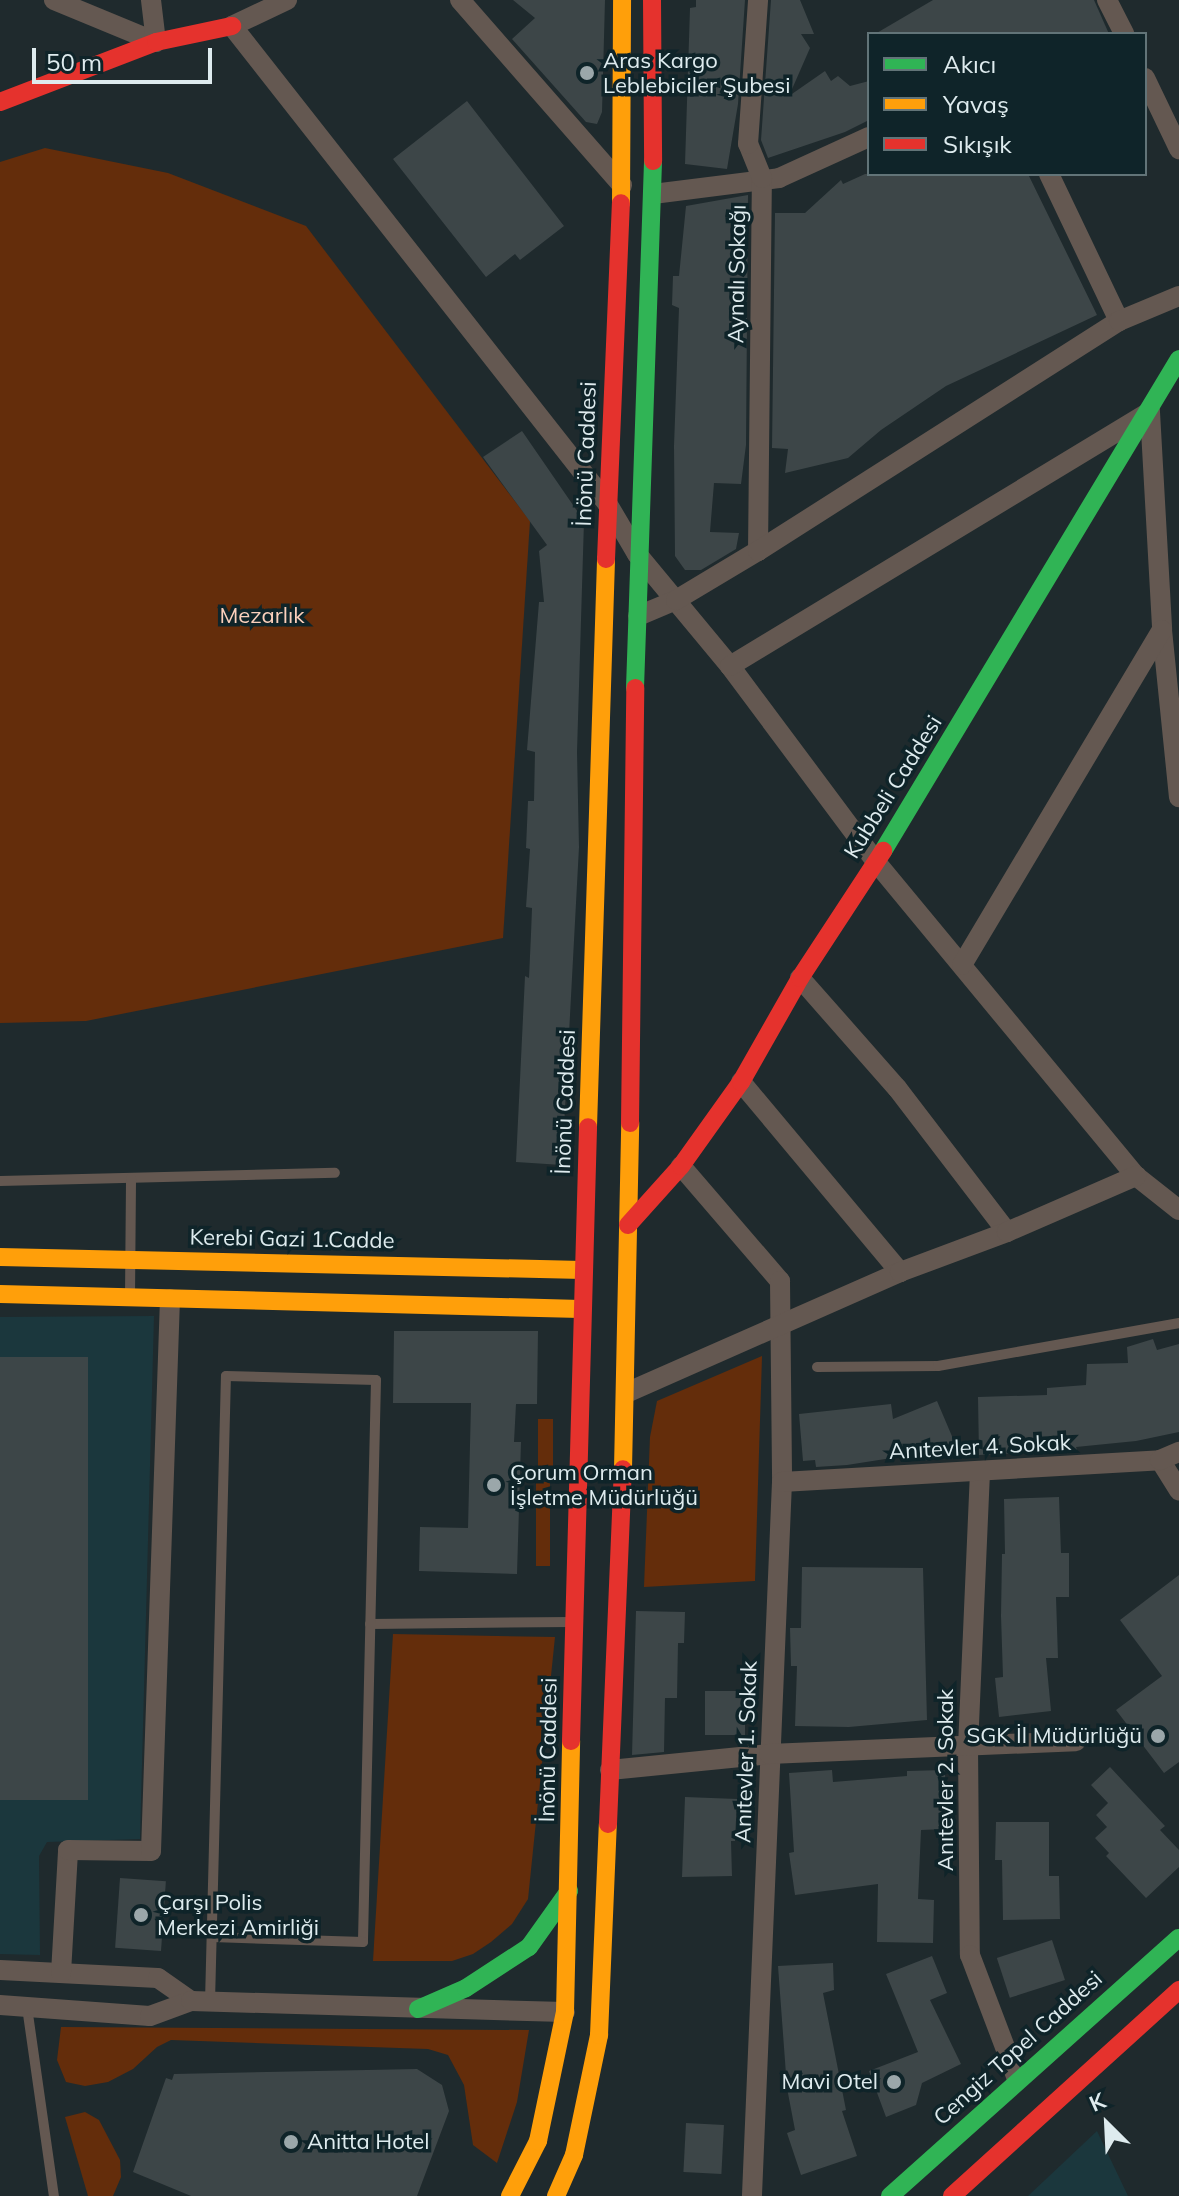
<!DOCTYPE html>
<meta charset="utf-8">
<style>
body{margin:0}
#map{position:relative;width:1179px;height:2196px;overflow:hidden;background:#1f2a2d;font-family:Mulish,sans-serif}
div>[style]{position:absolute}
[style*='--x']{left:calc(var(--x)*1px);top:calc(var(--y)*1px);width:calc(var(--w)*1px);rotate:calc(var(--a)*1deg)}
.built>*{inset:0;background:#1b373d}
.green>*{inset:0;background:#642d0b;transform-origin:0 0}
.building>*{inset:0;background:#3d4648;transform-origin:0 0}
.lane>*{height:10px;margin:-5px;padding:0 5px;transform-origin:5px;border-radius:5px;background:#645851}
.street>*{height:20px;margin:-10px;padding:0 10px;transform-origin:10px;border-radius:10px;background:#645851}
.fast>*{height:18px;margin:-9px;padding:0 9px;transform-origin:9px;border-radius:9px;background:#30b455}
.slow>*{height:18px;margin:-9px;padding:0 9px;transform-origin:9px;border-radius:9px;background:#ff9f0a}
.jam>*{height:18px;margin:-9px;padding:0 9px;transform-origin:9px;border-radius:9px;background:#e5322d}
.dots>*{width:22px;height:22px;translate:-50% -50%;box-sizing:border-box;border:4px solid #0f2429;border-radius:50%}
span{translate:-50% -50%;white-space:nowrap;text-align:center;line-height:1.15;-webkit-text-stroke:7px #0f2429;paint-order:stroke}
.poi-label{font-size:22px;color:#deebee}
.left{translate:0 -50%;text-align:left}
.right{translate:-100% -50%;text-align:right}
.street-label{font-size:22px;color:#deebee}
.park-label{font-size:22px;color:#fbd0bc}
.legend{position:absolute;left:867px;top:32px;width:280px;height:144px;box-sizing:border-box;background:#0f2429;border:2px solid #627478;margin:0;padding:10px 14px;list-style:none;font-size:24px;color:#deebee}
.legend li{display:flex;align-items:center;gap:16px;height:40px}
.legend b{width:40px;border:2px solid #627478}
.north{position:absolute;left:1067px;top:2084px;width:80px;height:80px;-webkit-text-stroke:6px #0f2429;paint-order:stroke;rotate:336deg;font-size:22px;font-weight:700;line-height:32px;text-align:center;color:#deebee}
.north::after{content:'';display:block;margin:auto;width:28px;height:36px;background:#deebee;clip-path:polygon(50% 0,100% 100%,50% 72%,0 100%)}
.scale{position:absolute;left:32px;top:48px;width:180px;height:36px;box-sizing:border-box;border:4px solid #deebee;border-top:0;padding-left:10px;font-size:24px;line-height:28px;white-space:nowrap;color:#deebee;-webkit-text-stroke:6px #0f2429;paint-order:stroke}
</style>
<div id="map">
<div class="built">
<div style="clip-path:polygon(154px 1316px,140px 1839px,47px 1842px,39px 1856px,40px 1955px,0 1954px,0 1317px)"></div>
<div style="clip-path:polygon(1097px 2131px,1128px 2196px,1028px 2196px)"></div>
</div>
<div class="green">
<div style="clip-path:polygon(45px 148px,168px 173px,306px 226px,530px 521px,503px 938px,86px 1021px,0 1023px,0 162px)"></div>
<div style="clip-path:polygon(762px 1356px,755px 1581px,644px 1587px,650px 1437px,657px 1401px)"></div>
<div style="left:538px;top:1419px;width:15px;height:55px"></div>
<div style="left:536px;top:1482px;width:14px;height:84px"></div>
<div style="clip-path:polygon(393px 1634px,555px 1637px,528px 1899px,512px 1924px,491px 1942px,473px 1954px,452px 1961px,373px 1961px)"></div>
<div style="clip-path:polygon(61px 2027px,529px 2030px,517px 2102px,497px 2163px,473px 2145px,464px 2085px,448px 2055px,428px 2049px,171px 2040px,157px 2047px,133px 2069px,108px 2082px,85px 2086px,66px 2082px,57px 2060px)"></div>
<div style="clip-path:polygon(85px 2112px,99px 2120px,120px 2160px,121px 2177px,113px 2196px,88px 2196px,65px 2117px)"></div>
</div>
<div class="building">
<div style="clip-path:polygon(513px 0,605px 0,602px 112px,597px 124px,586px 122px,512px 39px,535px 18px)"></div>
<div style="clip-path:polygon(696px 0,745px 0,738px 104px,727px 169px,685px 164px,690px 8px,696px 7px)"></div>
<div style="clip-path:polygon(771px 0,800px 0,814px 34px,801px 34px,810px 48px,789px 96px,825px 71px,831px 81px,838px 76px,850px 86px,869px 81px,869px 120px,845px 132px,768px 158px,761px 140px)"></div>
<div style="clip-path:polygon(933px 0,1094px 0,1109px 34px,875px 34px)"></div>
<div style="clip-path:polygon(467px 101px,564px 226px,520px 260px,515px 254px,486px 277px,393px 159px)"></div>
<div style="clip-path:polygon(865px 174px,1028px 174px,1097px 315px,946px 386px,881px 430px,848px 458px,785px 473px,788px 449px,772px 448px,775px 213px,805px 213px,841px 180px,843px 184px)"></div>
<div style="clip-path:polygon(748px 195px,746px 445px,741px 484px,714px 483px,710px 532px,739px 533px,736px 549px,701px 570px,685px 570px,675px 556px,674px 446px,679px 308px,672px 305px,673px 276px,679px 276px,686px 206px)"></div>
<div style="clip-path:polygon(522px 431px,584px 521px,577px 752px,579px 847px,562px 1165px,516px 1162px,525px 976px,529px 978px,531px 934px,532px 908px,526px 907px,530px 849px,526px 848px,528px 801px,534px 801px,535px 752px,527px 750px,539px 602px,544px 602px,539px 551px,547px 545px,483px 457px)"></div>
<div style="clip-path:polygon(394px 1331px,538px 1331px,537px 1404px,516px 1404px,514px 1442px,521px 1442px,517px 1574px,419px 1571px,420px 1527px,468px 1528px,471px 1403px,393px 1403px)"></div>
<div style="clip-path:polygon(1153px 1339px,1157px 1350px,1179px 1344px,1179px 1432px,1136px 1441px,1076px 1447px,1077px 1450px,979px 1455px,978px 1397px,1047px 1395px,1047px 1388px,1086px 1385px,1087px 1364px,1128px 1363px,1127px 1347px)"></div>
<div style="left:0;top:1357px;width:88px;height:443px"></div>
<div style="clip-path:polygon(937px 1401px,957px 1448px,928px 1460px,920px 1461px,917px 1454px,847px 1465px,816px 1467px,815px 1460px,803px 1461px,799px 1414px,891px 1404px,893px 1419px)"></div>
<div style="clip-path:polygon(1059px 1497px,1061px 1553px,1069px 1553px,1069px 1597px,1056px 1597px,1058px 1658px,1046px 1658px,1051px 1711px,999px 1717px,995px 1678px,1003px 1677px,1001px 1616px,1002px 1554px,1005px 1554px,1004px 1499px)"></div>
<div style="clip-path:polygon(802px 1567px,923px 1568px,927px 1720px,849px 1727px,795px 1726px,797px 1666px,791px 1666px,790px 1628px,801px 1628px)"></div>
<div style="clip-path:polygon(1179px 1575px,1179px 1762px,1164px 1773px,1116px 1710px,1162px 1676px,1120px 1620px)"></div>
<div style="clip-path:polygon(636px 1611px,685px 1612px,684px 1643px,678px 1643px,677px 1698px,665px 1698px,664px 1752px,632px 1755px)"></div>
<div style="left:745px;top:1691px;width:44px;height:40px;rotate:90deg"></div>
<div style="clip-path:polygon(1110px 1767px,1165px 1826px,1160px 1830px,1179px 1850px,1179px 1867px,1146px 1898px,1106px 1856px,1109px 1853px,1095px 1838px,1107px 1827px,1096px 1815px,1108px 1803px,1091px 1785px)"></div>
<div style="clip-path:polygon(832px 1770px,833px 1782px,907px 1776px,907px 1771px,945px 1770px,946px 1829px,921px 1830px,918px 1899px,934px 1900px,933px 1943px,877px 1942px,878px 1884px,795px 1895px,789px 1853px,794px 1852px,789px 1773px)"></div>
<div style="clip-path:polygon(685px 1797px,737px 1799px,735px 1841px,731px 1841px,732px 1876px,682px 1877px)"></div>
<div style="clip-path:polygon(996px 1822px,1049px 1822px,1049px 1876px,1059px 1876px,1060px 1919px,1003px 1920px,1002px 1860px,995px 1860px)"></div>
<div style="left:120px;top:1878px;width:46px;height:70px;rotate:4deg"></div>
<div style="left:1052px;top:1940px;width:42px;height:58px;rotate:72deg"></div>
<div style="clip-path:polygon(932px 1956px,947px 1993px,930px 2000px,961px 2064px,922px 2083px,916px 2105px,886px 2117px,869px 2071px,918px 2052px,886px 1974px)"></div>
<div style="clip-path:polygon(833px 1963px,834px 1990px,823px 1993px,846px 2110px,842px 2111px,857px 2156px,801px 2175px,787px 2133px,795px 2130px,787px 2088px,778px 1966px)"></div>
<div style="clip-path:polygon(417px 2069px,442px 2085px,449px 2111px,417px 2196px,191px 2196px,133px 2172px,166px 2078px,172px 2080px,174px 2074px)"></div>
<div style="left:686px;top:2123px;width:38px;height:49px;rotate:3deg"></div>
</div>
<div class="lane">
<div style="--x:0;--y:1181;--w:335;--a:-1.4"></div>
<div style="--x:130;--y:1296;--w:118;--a:-89.5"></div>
<div style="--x:817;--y:1367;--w:121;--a:-0.5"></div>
<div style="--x:938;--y:1366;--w:245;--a:-10.1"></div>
<div style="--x:370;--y:1624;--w:202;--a:-0.6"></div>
<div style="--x:210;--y:2002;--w:626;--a:-88.54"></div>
<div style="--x:226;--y:1376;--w:150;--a:1.5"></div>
<div style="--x:376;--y:1380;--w:562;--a:91.33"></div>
<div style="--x:363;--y:1942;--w:151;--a:-178.1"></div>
<div style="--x:27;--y:2007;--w:191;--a:81.9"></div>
</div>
<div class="street">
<div style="--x:54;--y:0;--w:110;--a:22.4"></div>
<div style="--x:156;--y:42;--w:42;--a:-96.8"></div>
<div style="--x:287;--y:0;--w:61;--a:154.7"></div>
<div style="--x:232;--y:26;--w:607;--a:51.83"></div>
<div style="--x:607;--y:503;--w:59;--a:59.5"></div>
<div style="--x:637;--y:554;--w:146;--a:50.3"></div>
<div style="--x:730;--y:666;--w:244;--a:53.3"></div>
<div style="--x:876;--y:862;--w:408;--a:50.4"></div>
<div style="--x:1136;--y:1176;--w:55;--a:38.3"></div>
<div style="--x:460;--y:0;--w:246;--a:48.8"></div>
<div style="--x:1107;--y:0;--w:38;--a:63"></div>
<div style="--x:1145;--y:78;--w:79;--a:64.4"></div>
<div style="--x:1049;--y:174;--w:163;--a:64.5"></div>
<div style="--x:653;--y:194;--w:127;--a:-7.2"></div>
<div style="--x:779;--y:178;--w:99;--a:-24.5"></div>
<div style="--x:758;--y:551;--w:373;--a:-89.4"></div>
<div style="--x:762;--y:178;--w:37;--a:-112"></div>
<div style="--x:748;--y:144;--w:144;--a:-86"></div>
<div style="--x:638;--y:616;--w:41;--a:-22.8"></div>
<div style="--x:676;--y:600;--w:96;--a:-30.9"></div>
<div style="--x:758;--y:551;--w:428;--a:-32.5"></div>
<div style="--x:1119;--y:321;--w:65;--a:-22.6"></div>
<div style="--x:730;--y:666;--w:491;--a:-31.2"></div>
<div style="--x:1150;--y:412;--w:218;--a:86.8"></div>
<div style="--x:1162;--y:630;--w:168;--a:84.2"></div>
<div style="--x:962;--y:965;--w:390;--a:-59.2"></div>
<div style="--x:800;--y:978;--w:147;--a:48.6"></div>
<div style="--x:897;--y:1088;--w:181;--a:52.6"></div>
<div style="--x:741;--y:1082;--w:248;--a:50.1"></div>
<div style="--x:681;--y:1166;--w:152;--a:49.3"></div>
<div style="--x:780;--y:1281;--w:201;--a:89.4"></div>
<div style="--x:782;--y:1482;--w:715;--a:92.41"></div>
<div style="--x:626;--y:1393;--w:300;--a:-23.8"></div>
<div style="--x:900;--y:1272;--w:114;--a:-20.5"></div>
<div style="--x:1007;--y:1232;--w:141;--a:-23.5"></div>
<div style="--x:1160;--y:1460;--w:36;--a:58"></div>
<div style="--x:980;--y:1472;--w:274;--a:92.5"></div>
<div style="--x:968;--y:1746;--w:209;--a:89.5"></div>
<div style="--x:970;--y:1955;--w:133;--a:69.2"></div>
<div style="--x:782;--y:1482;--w:379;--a:-3.3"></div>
<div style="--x:1160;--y:1460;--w:21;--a:-23"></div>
<div style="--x:610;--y:1770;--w:160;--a:-5.7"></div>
<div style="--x:769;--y:1754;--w:307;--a:-2.4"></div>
<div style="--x:0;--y:1970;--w:158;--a:2.9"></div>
<div style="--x:158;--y:1978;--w:40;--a:34.9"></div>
<div style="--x:61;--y:1973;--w:123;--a:-86.7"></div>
<div style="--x:68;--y:1850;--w:83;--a:0.7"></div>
<div style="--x:151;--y:1851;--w:552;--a:-88.03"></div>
<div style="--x:0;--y:2005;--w:150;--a:4.2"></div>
<div style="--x:150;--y:2016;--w:44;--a:-20.1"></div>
<div style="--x:191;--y:2001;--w:374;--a:1.7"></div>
</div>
<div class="fast">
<div style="--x:635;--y:688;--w:527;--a:-88.04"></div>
<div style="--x:883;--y:851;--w:574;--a:-58.97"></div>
<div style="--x:418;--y:2009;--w:52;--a:-23.6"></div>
<div style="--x:466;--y:1988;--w:75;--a:-33.1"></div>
<div style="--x:529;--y:1947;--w:69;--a:-54.5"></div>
<div style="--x:890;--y:2196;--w:387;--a:-41.8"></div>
</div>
<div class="slow">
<div style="--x:621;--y:203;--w:203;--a:-89.7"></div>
<div style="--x:588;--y:1127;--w:568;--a:-88.18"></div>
<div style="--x:0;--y:1257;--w:583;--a:1.28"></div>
<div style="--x:0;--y:1294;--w:581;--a:1.48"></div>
<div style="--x:623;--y:1469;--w:346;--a:-88.8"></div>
<div style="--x:510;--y:2196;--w:62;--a:-63"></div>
<div style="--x:538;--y:2141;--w:132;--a:-78.2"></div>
<div style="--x:565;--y:2012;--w:271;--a:-88.7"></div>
<div style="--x:556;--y:2196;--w:45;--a:-66.3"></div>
<div style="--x:574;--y:2155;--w:123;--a:-78.2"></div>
<div style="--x:599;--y:2035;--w:211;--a:-87.6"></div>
</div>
<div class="jam">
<div style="--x:652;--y:0;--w:161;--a:89.6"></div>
<div style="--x:0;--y:102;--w:167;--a:-21"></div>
<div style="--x:156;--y:42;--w:78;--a:-11.9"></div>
<div style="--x:606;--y:559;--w:356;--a:-87.6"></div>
<div style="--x:630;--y:1123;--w:435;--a:-89.3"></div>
<div style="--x:628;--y:1225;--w:79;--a:-48.1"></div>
<div style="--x:681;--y:1166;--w:103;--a:-54.5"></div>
<div style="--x:741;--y:1082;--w:120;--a:-60.4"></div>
<div style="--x:800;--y:978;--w:152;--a:-56.8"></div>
<div style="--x:571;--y:1741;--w:614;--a:-88.41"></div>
<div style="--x:608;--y:1824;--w:355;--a:-87.6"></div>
<div style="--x:952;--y:2196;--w:307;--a:-42.2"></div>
</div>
<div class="dots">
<div style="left:587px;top:73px;background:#9ba7aa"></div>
<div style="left:494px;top:1485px;background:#9ba7aa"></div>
<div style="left:1158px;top:1736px;background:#9ba7aa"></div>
<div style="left:141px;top:1915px;background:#9ba7aa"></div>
<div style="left:894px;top:2082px;background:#9ba7aa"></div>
<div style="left:291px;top:2142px;background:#9ba7aa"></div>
</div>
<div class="poi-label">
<span class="left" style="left:603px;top:73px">Aras Kargo<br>Leblebiciler Şubesi</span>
<span class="left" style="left:510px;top:1485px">Çorum Orman<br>İşletme Müdürlüğü</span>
<span class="right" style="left:1142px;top:1736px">SGK İl Müdürlüğü</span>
<span class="left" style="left:157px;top:1915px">Çarşı Polis<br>Merkezi Amirliği</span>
<span class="right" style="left:878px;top:2082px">Mavi Otel</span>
<span class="left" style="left:307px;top:2142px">Anitta Hotel</span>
</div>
<div class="street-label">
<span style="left:737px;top:274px;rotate:-89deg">Aynalı Sokağı</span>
<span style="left:586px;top:454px;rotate:-88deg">İnönü Caddesi</span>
<span style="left:893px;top:787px;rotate:-58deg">Kubbeli Caddesi</span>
<span style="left:565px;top:1102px;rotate:-88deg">İnönü Caddesi</span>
<span style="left:292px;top:1239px;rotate:1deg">Kerebi Gazi 1.Cadde</span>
<span style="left:980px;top:1447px;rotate:-3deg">Anıtevler 4. Sokak</span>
<span style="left:548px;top:1750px;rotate:-89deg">İnönü Caddesi</span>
<span style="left:746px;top:1752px;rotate:-88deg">Anıtevler 1. Sokak</span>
<span style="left:946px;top:1780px;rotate:-90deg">Anıtevler 2. Sokak</span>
<span style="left:1018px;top:2048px;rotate:-42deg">Cengiz Topel Caddesi</span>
</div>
<div class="park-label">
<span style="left:262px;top:616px">Mezarlık</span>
</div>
<ul class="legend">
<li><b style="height:10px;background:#30b455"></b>Akıcı</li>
<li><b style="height:10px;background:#ff9f0a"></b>Yavaş</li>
<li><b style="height:10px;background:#e5322d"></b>Sıkışık</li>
</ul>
<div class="north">K</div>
<div class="scale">50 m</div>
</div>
